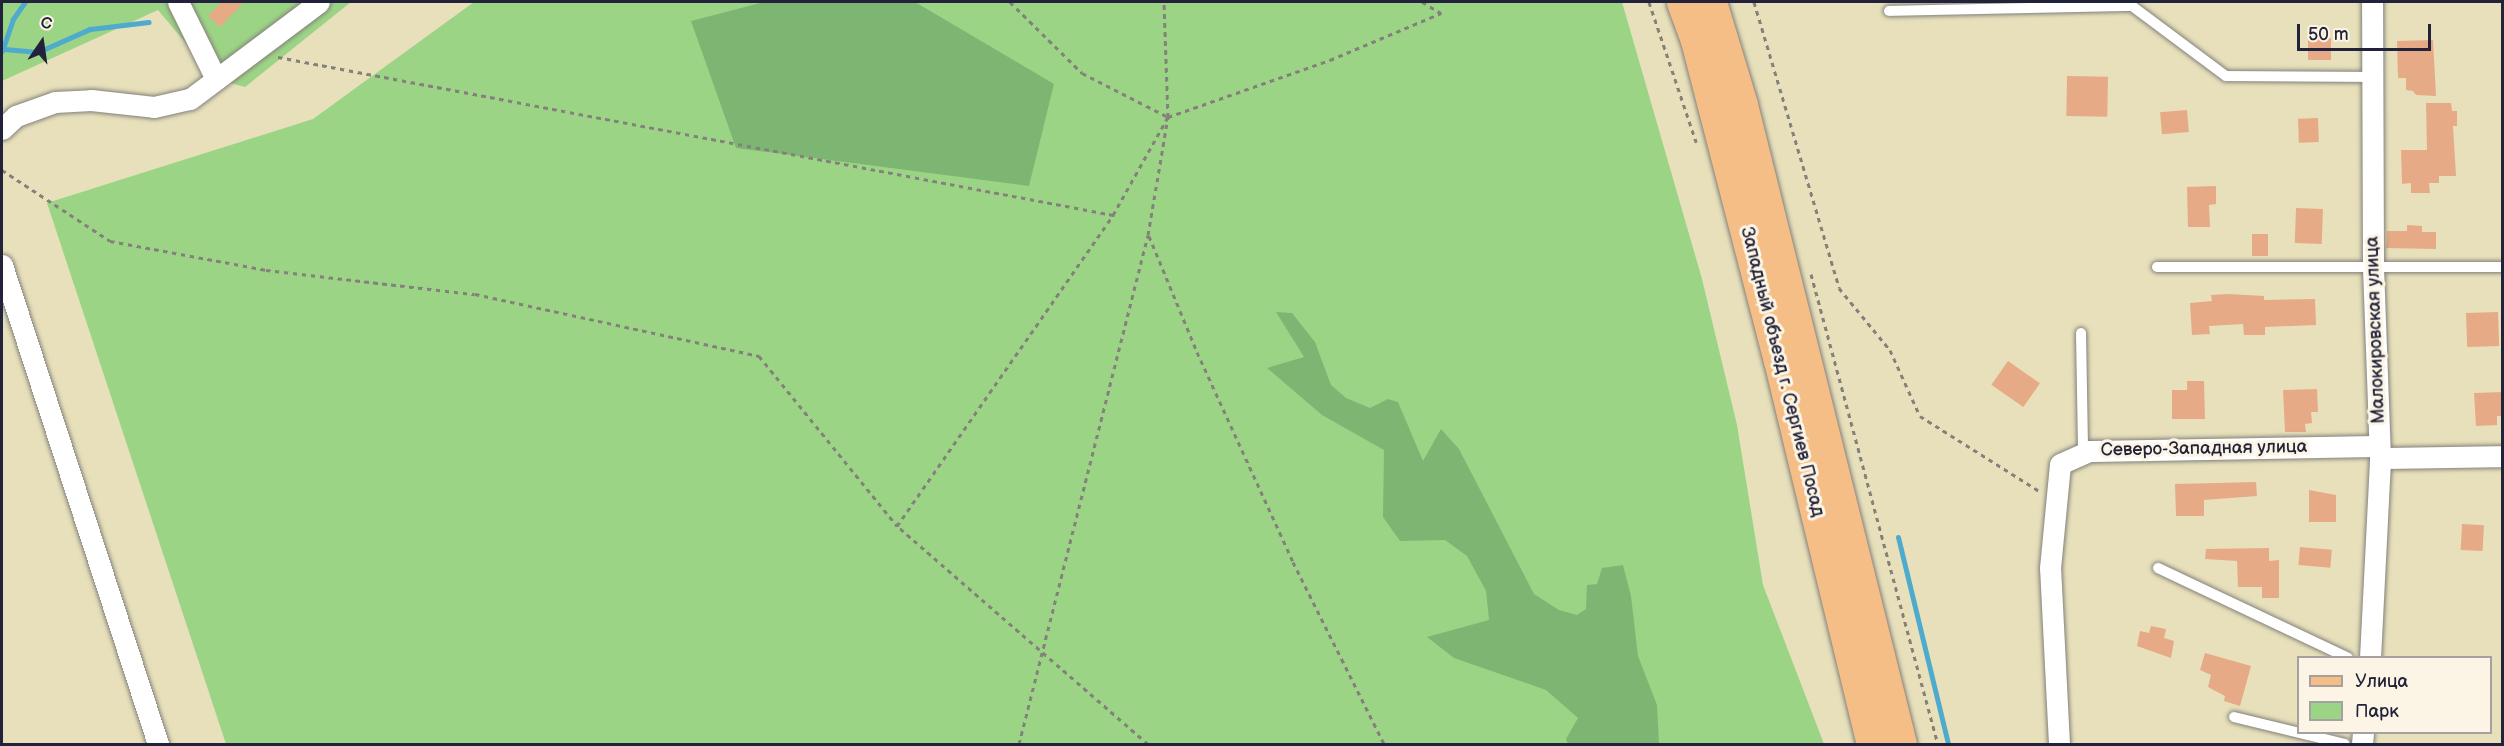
<!DOCTYPE html>
<meta charset="utf-8">
<style>
body{margin:0}
#map{position:relative;width:2504px;height:746px;overflow:hidden;background:#e7e0bb;font-family:"Balsamiq Sans",sans-serif}
div>[style]{position:absolute}
[style*='--x']{left:calc(var(--x)*1px);top:calc(var(--y)*1px);width:calc(var(--w)*1px);rotate:calc(var(--a)*1deg)}
.green>*{inset:0;background:#9cd486}
.forest>*{inset:0;background:#7db673}
.stream>*{height:5px;margin:-2.5px;padding:0 2.5px;transform-origin:2.5px;border-radius:2.5px;background:#4eabcd}
.building>*{inset:0;background:#e6ab86;transform-origin:0 0}
.path>*{height:3px;margin-top:-1.5px;transform-origin:0;background:repeating-linear-gradient(90deg,#84817b 0 4.5px,transparent 0 9px)}
.roads{filter:drop-shadow(0 0 2px #84817b) drop-shadow(0 0 2px #84817b)}
.lane>*{height:10px;margin:-5px;padding:0 5px;transform-origin:5px;border-radius:5px;background:#fff}
.street>*{height:21px;margin:-10.5px;padding:0 10.5px;transform-origin:10.5px;border-radius:10.5px;background:#fff}
.primary>*{height:33px;margin:-16.5px;padding:0 16.5px;transform-origin:16.5px;border-radius:16.5px;background:#f6be87}
span{translate:-50% -50%;white-space:nowrap;text-align:center;line-height:1.15;-webkit-text-stroke:6px #fcf5e5;paint-order:stroke}
.street-label{font-size:18px;color:#22223b}
.frame{position:absolute;inset:0;border:3px solid #22223b;pointer-events:none}
.legend{position:absolute;left:2297px;top:656px;width:195px;height:78px;box-sizing:border-box;background:#fcf5e5;border:2px solid #a5a1a1;margin:0;padding:8px 10px;list-style:none;font-size:18px;color:#22223b}
.legend li{display:flex;align-items:center;gap:12px;height:30px}
.legend b{width:30px;border:2px solid #a5a1a1}
.north{position:absolute;left:12px;top:12px;width:60px;height:60px;-webkit-text-stroke:4px #fcf5e5;paint-order:stroke;rotate:13deg;font-size:16px;font-weight:700;line-height:24px;text-align:center;color:#22223b}
.north::after{content:'';display:block;margin:auto;width:21px;height:27px;background:#22223b;clip-path:polygon(50% 0,100% 100%,50% 72%,0 100%)}
.scale{position:absolute;left:2297px;top:24px;width:134px;height:27px;box-sizing:border-box;border:3px solid #22223b;border-top:0;padding-left:8px;font-size:18px;line-height:21px;white-space:nowrap;color:#22223b;-webkit-text-stroke:4px #fcf5e5;paint-order:stroke}
</style>
<div id="map">
<div class="green">
<div style="clip-path:polygon(2px 2px,351px 2px,245px 87px,216px 79px,158px 10px,2px 81px)"></div>
<div style="clip-path:polygon(474px 2px,1622px 2px,1702px 279px,1737px 425px,1763px 585px,1824px 744px,226px 744px,47px 203px,313px 119px)"></div>
</div>
<div class="forest">
<div style="clip-path:polygon(764px 2px,915px 2px,1054px 84px,1029px 186px,736px 148px,691px 21px)"></div>
<div style="clip-path:polygon(1276px 312px,1292px 313px,1315px 342px,1331px 385px,1346px 398px,1370px 408px,1388px 399px,1398px 402px,1423px 461px,1441px 429px,1459px 449px,1534px 594px,1559px 610px,1577px 615px,1586px 609px,1587px 585px,1597px 584px,1602px 568px,1623px 565px,1631px 596px,1638px 656px,1657px 705px,1659px 744px,1568px 744px,1566px 739px,1578px 718px,1546px 690px,1454px 658px,1427px 637px,1489px 620px,1486px 591px,1467px 556px,1445px 540px,1400px 541px,1383px 517px,1384px 450px,1322px 415px,1267px 368px,1304px 357px)"></div>
</div>
<div class="stream">
<div style="--x:4;--y:49;--w:34;--a:5"></div>
<div style="--x:38;--y:52;--w:57;--a:-23.9"></div>
<div style="--x:90;--y:29;--w:59;--a:-6.8"></div>
<div style="--x:2;--y:51;--w:34;--a:-71"></div>
<div style="--x:13;--y:19;--w:21;--a:-55"></div>
<div style="--x:1898;--y:537;--w:213;--a:76.4"></div>
</div>
<div class="building">
<div style="clip-path:polygon(222px 2px,244px 2px,220px 27px,208px 16px)"></div>
<div style="left:2308px;top:38px;width:23px;height:22px"></div>
<div style="clip-path:polygon(2433px 40px,2436px 96px,2416px 95px,2413px 91px,2406px 90px,2406px 78px,2398px 78px,2397px 41px)"></div>
<div style="left:2067px;top:76px;width:41px;height:40px;rotate:1deg"></div>
<div style="clip-path:polygon(2426px 103px,2451px 103px,2452px 111px,2457px 111px,2457px 126px,2453px 126px,2456px 176px,2439px 176px,2439px 183px,2429px 183px,2430px 193px,2411px 193px,2411px 183px,2402px 184px,2401px 150px,2427px 150px)"></div>
<div style="left:2187px;top:110px;width:22px;height:27px;rotate:85deg"></div>
<div style="left:2318px;top:118px;width:24px;height:20px;rotate:88deg"></div>
<div style="clip-path:polygon(2216px 186px,2216px 204px,2209px 205px,2210px 227px,2188px 227px,2187px 187px)"></div>
<div style="left:2296px;top:208px;width:27px;height:35px;rotate:2deg"></div>
<div style="clip-path:polygon(2407px 225px,2422px 226px,2422px 232px,2436px 232px,2436px 249px,2386px 248px,2387px 231px,2407px 231px)"></div>
<div style="left:2252px;top:234px;width:16px;height:22px"></div>
<div style="clip-path:polygon(2229px 294px,2264px 296px,2264px 300px,2315px 299px,2316px 325px,2265px 327px,2265px 335px,2244px 335px,2243px 324px,2209px 326px,2210px 334px,2192px 335px,2190px 303px,2212px 301px,2211px 295px)"></div>
<div style="left:2498px;top:312px;width:34px;height:32px;rotate:88deg"></div>
<div style="left:2008px;top:361px;width:39px;height:29px;rotate:35deg"></div>
<div style="clip-path:polygon(2187px 381px,2204px 381px,2205px 419px,2172px 419px,2172px 390px,2187px 390px)"></div>
<div style="clip-path:polygon(2317px 389px,2318px 412px,2311px 412px,2312px 423px,2305px 424px,2306px 432px,2285px 432px,2283px 390px)"></div>
<div style="clip-path:polygon(2502px 392px,2502px 416px,2497px 416px,2497px 425px,2476px 426px,2474px 393px)"></div>
<div style="clip-path:polygon(2256px 482px,2257px 496px,2204px 500px,2204px 516px,2176px 516px,2175px 484px)"></div>
<div style="clip-path:polygon(2309px 490px,2336px 495px,2336px 522px,2309px 522px)"></div>
<div style="left:2462px;top:524px;width:22px;height:26px;rotate:3deg"></div>
<div style="left:2300px;top:547px;width:32px;height:18px;rotate:5deg"></div>
<div style="clip-path:polygon(2269px 548px,2269px 561px,2279px 560px,2279px 598px,2262px 598px,2262px 587px,2238px 587px,2237px 561px,2205px 559px,2206px 549px)"></div>
<div style="clip-path:polygon(2151px 626px,2166px 629px,2164px 638px,2174px 641px,2171px 658px,2137px 646px,2140px 631px,2149px 633px)"></div>
<div style="clip-path:polygon(2205px 653px,2251px 666px,2240px 706px,2224px 701px,2225px 696px,2208px 687px,2211px 675px,2200px 670px)"></div>
</div>
<div class="path">
<div style="--x:1010;--y:2;--w:101;--a:44.6"></div>
<div style="--x:1082;--y:73;--w:97;--a:27.1"></div>
<div style="--x:1422;--y:2;--w:22;--a:30"></div>
<div style="--x:1649;--y:2;--w:148;--a:71.4"></div>
<div style="--x:1754;--y:2;--w:298;--a:73.4"></div>
<div style="--x:1839;--y:288;--w:80;--a:50.6"></div>
<div style="--x:1890;--y:350;--w:72;--a:65.6"></div>
<div style="--x:1920;--y:416;--w:141;--a:32.2"></div>
<div style="--x:278;--y:57;--w:850;--a:10.71"></div>
<div style="--x:2;--y:170;--w:129;--a:33.3"></div>
<div style="--x:110;--y:241;--w:159;--a:10.5"></div>
<div style="--x:266;--y:270;--w:210;--a:6.6"></div>
<div style="--x:475;--y:294;--w:291;--a:12.3"></div>
<div style="--x:759;--y:356;--w:219;--a:50.9"></div>
<div style="--x:1149;--y:236;--w:126;--a:67.5"></div>
<div style="--x:1197;--y:352;--w:231;--a:65.4"></div>
<div style="--x:1293;--y:562;--w:203;--a:63.4"></div>
<div style="--x:1811;--y:274;--w:487;--a:74.9"></div>
<div style="--x:1019;--y:744;--w:525;--a:-75.78"></div>
<div style="--x:1148;--y:235;--w:120;--a:-80.4"></div>
<div style="--x:1168;--y:117;--w:115;--a:-92"></div>
<div style="--x:1148;--y:744;--w:332;--a:-139"></div>
<div style="--x:897;--y:526;--w:379;--a:-55.2"></div>
<div style="--x:1113;--y:215;--w:112;--a:-60.7"></div>
<div style="--x:1168;--y:117;--w:172;--a:-19.4"></div>
<div style="--x:1330;--y:60;--w:121;--a:-22.9"></div>
</div>
<div class="roads">
<div class="lane">
<div style="--x:1889;--y:11;--w:243;--a:-1.2"></div>
<div style="--x:2132;--y:6;--w:117;--a:36.7"></div>
<div style="--x:2226;--y:76;--w:148;--a:0.4"></div>
<div style="--x:2157;--y:267;--w:345;--a:0"></div>
<div style="--x:2081;--y:333;--w:120;--a:89"></div>
<div style="--x:2158;--y:568;--w:210;--a:25.3"></div>
<div style="--x:2234;--y:717;--w:114;--a:13.7"></div>
</div>
<div class="street">
<div style="--x:178;--y:2;--w:86;--a:63.7"></div>
<div style="--x:2;--y:129;--w:19;--a:-43"></div>
<div style="--x:16;--y:116;--w:41;--a:-19.7"></div>
<div style="--x:55;--y:102;--w:36;--a:-3"></div>
<div style="--x:91;--y:100;--w:63;--a:6.3"></div>
<div style="--x:154;--y:107;--w:37;--a:-13"></div>
<div style="--x:190;--y:99;--w:161;--a:-36.9"></div>
<div style="--x:2;--y:265;--w:504;--a:71.96"></div>
<div style="--x:2380;--y:458;--w:122;--a:-0.9"></div>
<div style="--x:2370;--y:658;--w:200;--a:-87.1"></div>
<div style="--x:2380;--y:458;--w:191;--a:-92.1"></div>
<div style="--x:2373;--y:267;--w:265;--a:-90.2"></div>
<div style="--x:2059;--y:744;--w:176;--a:-92.9"></div>
<div style="--x:2050;--y:568;--w:104;--a:-84.5"></div>
<div style="--x:2060;--y:464;--w:32;--a:-24"></div>
<div style="--x:2089;--y:451;--w:290;--a:-1"></div>
<div style="--x:2362;--y:744;--w:12;--a:-85"></div>
</div>
<div class="primary">
<div style="--x:1683;--y:2;--w:40;--a:69.8"></div>
<div style="--x:1697;--y:40;--w:331;--a:75.5"></div>
<div style="--x:1780;--y:360;--w:395;--a:76.4"></div>
<div style="--x:1710;--y:2;--w:108;--a:73.2"></div>
<div style="--x:1741;--y:105;--w:658;--a:76.03"></div>
</div>
</div>
<div class="street-label">
<span style="left:2376px;top:330px;rotate:-92deg">Малокировская улица</span>
<span style="left:1782px;top:372px;rotate:76deg">Западный объезд г. Сергиев Посад</span>
<span style="left:2204px;top:449px;rotate:-1deg">Северо-Западная улица</span>
</div>
<div class="frame"></div>
<ul class="legend">
<li><b style="height:8px;background:#f6be87"></b>Улица</li>
<li><b style="height:16px;background:#9cd486"></b>Парк</li>
</ul>
<div class="north">С</div>
<div class="scale">50 m</div>
</div>
